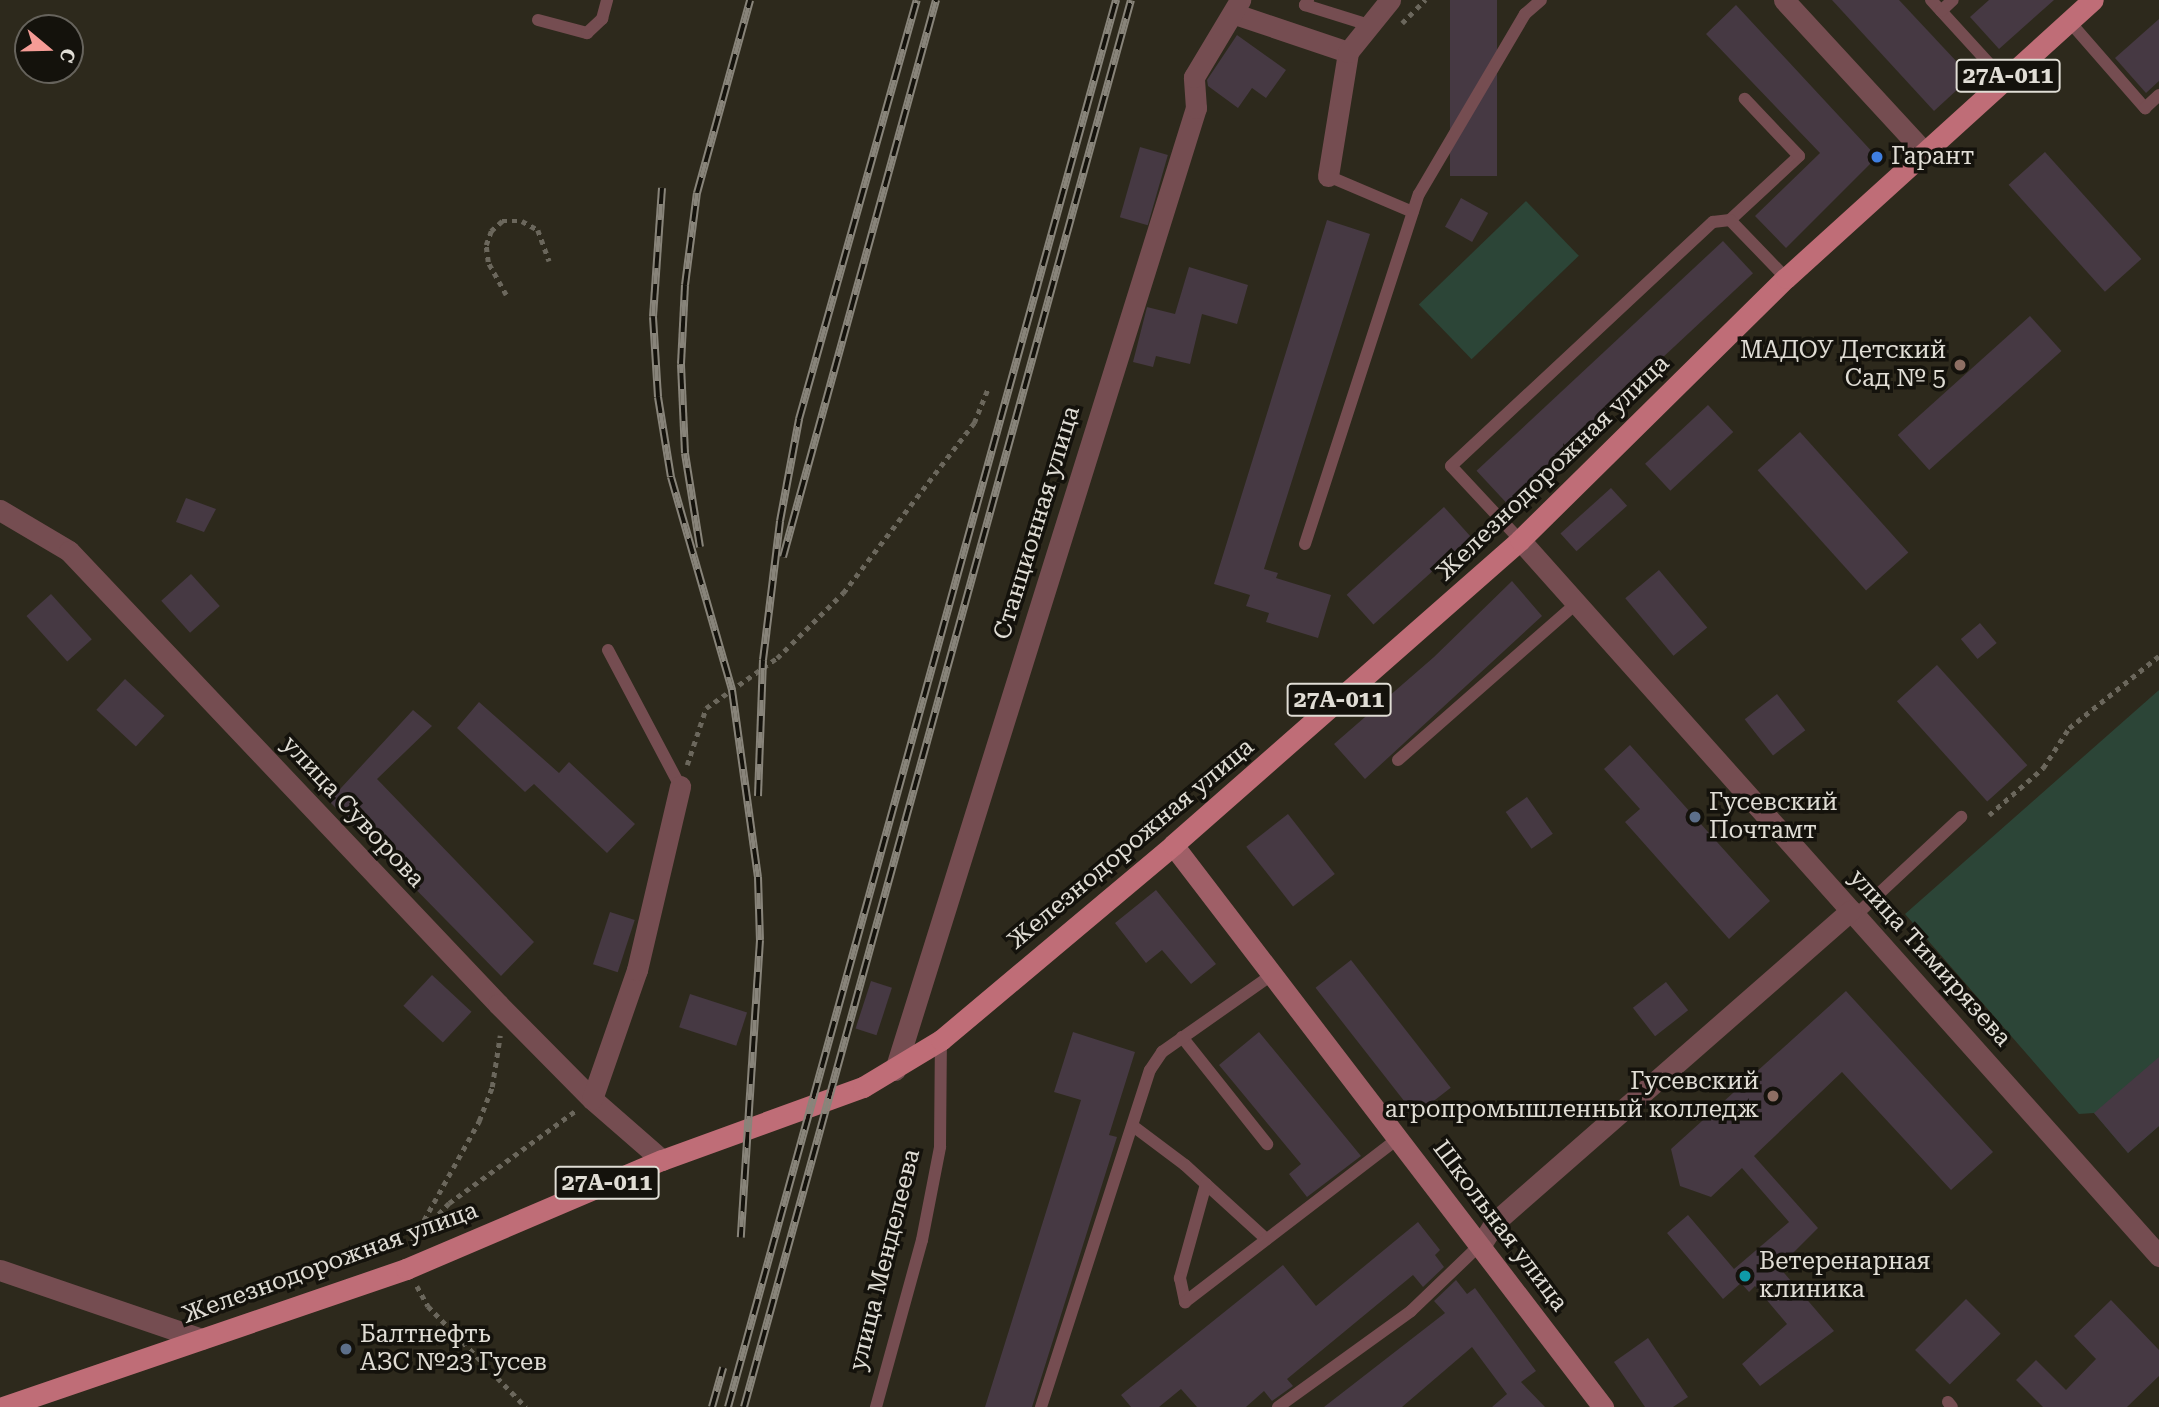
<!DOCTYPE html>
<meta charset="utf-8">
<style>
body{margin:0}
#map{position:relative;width:2159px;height:1407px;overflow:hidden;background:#2d291c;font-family:"Roboto Serif",serif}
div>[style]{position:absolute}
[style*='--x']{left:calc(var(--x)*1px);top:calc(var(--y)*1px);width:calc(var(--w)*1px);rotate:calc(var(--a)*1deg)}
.green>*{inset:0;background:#2c4537;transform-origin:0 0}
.building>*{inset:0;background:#463943;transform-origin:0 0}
.path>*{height:4.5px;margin-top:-2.25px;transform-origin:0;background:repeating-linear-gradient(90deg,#6b675c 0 5px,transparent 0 10px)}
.lane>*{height:12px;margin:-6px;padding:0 6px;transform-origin:6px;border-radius:6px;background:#754d51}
.street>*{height:21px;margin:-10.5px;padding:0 10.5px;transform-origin:10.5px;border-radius:10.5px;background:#754d51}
.secondary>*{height:21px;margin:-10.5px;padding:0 10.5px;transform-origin:10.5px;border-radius:10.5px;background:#9f5f67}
.primary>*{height:21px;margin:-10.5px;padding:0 10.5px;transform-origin:10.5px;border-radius:10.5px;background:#bf6d77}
.rail>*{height:8px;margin-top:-4px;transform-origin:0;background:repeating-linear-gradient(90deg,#14120c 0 16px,#88847a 0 32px);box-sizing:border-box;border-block:2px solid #88847a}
.dots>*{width:19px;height:19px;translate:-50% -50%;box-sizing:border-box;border:4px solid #14120c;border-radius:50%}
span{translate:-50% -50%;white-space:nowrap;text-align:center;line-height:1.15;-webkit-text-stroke:7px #14120c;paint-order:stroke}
.shield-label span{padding:2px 5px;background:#14120c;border:2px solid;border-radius:5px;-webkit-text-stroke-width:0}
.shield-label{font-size:23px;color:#e0ddd5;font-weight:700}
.poi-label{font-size:24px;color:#e0ddd5}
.left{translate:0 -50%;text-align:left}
.right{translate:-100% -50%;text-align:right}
.street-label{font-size:24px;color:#e0ddd5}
.north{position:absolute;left:14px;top:14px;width:70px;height:70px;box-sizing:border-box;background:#14120c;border:2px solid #66635c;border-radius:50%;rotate:109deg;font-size:19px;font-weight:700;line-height:28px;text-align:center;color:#e0ddd5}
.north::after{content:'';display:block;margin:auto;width:24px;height:32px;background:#f59c96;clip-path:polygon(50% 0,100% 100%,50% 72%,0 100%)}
</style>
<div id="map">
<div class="green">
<div style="left:1526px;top:201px;width:76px;height:149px;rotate:46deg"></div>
<div style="clip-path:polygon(2159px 690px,2159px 1126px,2128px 1153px,2094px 1113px,2079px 1114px,1905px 914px)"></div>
</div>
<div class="building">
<div style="left:1450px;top:0;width:47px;height:176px"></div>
<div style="clip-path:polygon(1832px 0,1899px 0,1971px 77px,1934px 111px)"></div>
<div style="clip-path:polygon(1989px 0,2054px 0,1999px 49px,1970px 17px)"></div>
<div style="clip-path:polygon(1736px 5px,1877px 157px,1786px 248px,1755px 216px,1820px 153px,1706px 34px)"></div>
<div style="clip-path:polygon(2159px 19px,2159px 81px,2146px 93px,2115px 58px)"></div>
<div style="clip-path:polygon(1237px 35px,1286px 70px,1266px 98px,1252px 88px,1238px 108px,1208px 86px,1207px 80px)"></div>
<div style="left:1140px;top:147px;width:29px;height:73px;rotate:16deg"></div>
<div style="left:2045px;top:152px;width:144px;height:49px;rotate:48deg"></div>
<div style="left:1461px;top:198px;width:31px;height:33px;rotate:29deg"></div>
<div style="clip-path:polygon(1327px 220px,1370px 234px,1264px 569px,1278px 573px,1276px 578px,1331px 595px,1318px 638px,1266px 622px,1269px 613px,1246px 606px,1250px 595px,1214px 584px)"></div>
<div style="left:1723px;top:241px;width:44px;height:337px;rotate:47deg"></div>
<div style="clip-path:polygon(1189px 267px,1248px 285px,1237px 324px,1202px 314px,1190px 364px,1156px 356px,1153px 367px,1133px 362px,1147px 307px,1175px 314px)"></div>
<div style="left:2030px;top:316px;width:47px;height:178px;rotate:48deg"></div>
<div style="left:1708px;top:405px;width:37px;height:86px;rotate:47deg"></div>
<div style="left:1800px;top:432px;width:162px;height:57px;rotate:48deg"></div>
<div style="left:1611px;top:488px;width:24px;height:68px;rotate:48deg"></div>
<div style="clip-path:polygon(186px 498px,216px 509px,204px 532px,176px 522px)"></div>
<div style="left:1444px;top:507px;width:40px;height:131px;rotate:48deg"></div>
<div style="left:1659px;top:570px;width:75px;height:44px;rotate:50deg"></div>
<div style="left:191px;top:574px;width:43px;height:40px;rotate:48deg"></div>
<div style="clip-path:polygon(1512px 581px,1542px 616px,1365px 779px,1334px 744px,1434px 657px)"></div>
<div style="left:51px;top:594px;width:61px;height:33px;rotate:48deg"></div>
<div style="left:1980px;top:623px;width:26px;height:25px;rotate:50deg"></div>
<div style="left:1937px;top:665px;width:135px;height:54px;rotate:48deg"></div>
<div style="left:125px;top:679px;width:54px;height:42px;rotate:43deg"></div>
<div style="left:1777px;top:694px;width:46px;height:41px;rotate:52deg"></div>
<div style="clip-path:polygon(479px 702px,559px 773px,569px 762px,635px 824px,607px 853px,534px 784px,525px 792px,457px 728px)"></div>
<div style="clip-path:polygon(413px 710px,432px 726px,377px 779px,534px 942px,501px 976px,329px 801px)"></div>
<div style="clip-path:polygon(1630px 745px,1770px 901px,1729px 939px,1625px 822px,1640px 809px,1604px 769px)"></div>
<div style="left:1527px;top:797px;width:45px;height:26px;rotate:55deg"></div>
<div style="left:1288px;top:814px;width:76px;height:53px;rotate:52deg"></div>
<div style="clip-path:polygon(1156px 890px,1216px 964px,1191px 984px,1162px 950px,1146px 963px,1115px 923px)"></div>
<div style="left:610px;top:912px;width:26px;height:55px;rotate:18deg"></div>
<div style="left:1351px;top:960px;width:162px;height:45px;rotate:52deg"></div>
<div style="left:432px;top:975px;width:54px;height:42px;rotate:43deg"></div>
<div style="left:871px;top:981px;width:22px;height:50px;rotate:18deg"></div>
<div style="left:1666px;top:982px;width:36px;height:42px;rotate:52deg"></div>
<div style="clip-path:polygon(1846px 991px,1993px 1152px,1951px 1190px,1842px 1072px,1754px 1156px,1818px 1228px,1779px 1267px,1834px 1331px,1760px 1386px,1742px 1364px,1787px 1324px,1755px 1286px,1749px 1292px,1741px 1283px,1723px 1299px,1667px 1233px,1688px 1215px,1734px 1269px,1789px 1222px,1742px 1168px,1711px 1197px,1680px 1186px,1671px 1149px)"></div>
<div style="left:690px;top:994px;width:60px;height:35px;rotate:18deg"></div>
<div style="clip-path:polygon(1073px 1032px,1135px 1052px,1109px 1135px,1117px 1137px,1032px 1407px,985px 1407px,1081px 1100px,1054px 1092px)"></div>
<div style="clip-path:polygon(1259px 1032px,1361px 1156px,1307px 1197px,1289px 1174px,1301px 1164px,1219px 1065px)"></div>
<div style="clip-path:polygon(2159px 1057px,2159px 1126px,2128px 1153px,2094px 1113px)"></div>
<div style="clip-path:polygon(1418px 1222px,1440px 1250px,1435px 1255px,1444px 1267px,1423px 1287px,1413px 1275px,1287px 1379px,1293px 1386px,1272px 1401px,1264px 1391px,1246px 1407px,1197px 1407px,1181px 1389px,1159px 1407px,1131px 1407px,1121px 1395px,1283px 1265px,1316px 1306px)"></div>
<div style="clip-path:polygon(1456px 1280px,1467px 1294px,1475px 1288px,1536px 1371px,1521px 1382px,1545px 1407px,1492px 1407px,1507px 1394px,1472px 1347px,1402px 1407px,1324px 1407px,1445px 1313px,1434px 1301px)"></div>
<div style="left:1966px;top:1299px;width:49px;height:72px;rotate:45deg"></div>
<div style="clip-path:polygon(2111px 1300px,2159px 1350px,2159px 1376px,2127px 1407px,2043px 1407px,2016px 1380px,2036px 1360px,2066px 1390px,2096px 1359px,2074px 1336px)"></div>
<div style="clip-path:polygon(1648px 1338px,1688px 1397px,1673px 1407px,1645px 1407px,1614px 1362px)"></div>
</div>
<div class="path">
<div style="--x:1402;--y:23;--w:33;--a:-45"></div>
<div style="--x:506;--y:295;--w:38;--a:-119"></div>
<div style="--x:488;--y:262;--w:17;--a:-97"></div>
<div style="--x:486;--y:245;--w:15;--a:-70"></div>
<div style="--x:491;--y:231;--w:15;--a:-42"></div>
<div style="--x:502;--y:221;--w:20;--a:0"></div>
<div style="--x:522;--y:221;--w:18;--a:29"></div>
<div style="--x:538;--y:230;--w:33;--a:70"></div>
<div style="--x:687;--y:765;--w:60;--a:-71.6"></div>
<div style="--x:706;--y:708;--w:87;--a:-35.2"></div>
<div style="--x:777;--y:658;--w:93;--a:-44.6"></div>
<div style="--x:843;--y:593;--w:215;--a:-52.4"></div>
<div style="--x:974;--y:423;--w:37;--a:-68"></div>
<div style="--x:1989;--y:815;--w:72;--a:-41"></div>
<div style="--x:2043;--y:768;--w:48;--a:-57"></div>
<div style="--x:2069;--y:728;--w:115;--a:-38.7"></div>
<div style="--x:419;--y:1229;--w:124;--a:-60.9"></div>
<div style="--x:479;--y:1121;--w:36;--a:-69"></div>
<div style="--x:492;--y:1087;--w:52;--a:-81.1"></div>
<div style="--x:411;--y:1243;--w:55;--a:-46.5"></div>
<div style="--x:449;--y:1203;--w:156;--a:-36.1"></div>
<div style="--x:417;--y:1286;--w:23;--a:61"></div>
<div style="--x:428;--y:1306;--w:141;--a:45.9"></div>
</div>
<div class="lane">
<div style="--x:1308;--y:0;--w:6;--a:121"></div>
<div style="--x:1305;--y:5;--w:67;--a:17.4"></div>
<div style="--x:1931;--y:0;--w:108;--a:47.6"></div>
<div style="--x:1941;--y:11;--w:16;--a:-43"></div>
<div style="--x:538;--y:20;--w:51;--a:14.9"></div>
<div style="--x:587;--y:33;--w:21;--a:-43"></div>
<div style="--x:602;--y:19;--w:20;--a:-75"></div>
<div style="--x:2069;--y:21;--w:116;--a:48.9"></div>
<div style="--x:2145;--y:108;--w:19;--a:-43"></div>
<div style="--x:1328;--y:176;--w:92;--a:23"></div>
<div style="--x:1730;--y:220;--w:94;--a:-42.8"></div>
<div style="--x:1799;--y:156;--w:79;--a:-133.5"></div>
<div style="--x:1520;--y:540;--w:101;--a:-133"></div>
<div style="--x:1451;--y:466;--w:358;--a:-43"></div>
<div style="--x:1713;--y:222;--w:17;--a:-7"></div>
<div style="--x:1730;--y:220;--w:81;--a:46"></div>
<div style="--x:1305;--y:544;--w:368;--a:-72"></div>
<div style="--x:1419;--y:194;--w:209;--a:-59.5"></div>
<div style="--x:1525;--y:14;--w:21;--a:-41"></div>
<div style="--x:608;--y:650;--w:154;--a:62.1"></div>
<div style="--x:1398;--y:760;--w:238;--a:-41.3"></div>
<div style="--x:1856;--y:915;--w:144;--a:-43"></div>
<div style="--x:1182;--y:1037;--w:137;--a:51.5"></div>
<div style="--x:1133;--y:1126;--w:65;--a:36.9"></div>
<div style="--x:1185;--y:1165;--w:110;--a:42.4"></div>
<div style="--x:1206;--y:1184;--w:98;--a:105.5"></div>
<div style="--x:1180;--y:1278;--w:25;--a:78"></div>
<div style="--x:1185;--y:1302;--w:271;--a:-37.5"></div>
<div style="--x:1948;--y:1402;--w:6;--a:51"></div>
<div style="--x:876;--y:1407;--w:173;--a:-74.6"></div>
<div style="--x:922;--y:1240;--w:95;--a:-79"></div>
<div style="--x:940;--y:1147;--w:107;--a:-89.5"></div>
<div style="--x:1041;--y:1407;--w:354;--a:-72.1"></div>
<div style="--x:1150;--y:1070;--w:22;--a:-56"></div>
<div style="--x:1162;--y:1052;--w:136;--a:-35.1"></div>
<div style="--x:1278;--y:1407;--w:164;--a:-35.8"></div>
<div style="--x:1411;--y:1311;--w:98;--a:-43.8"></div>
</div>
<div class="street">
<div style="--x:1784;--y:0;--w:209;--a:47.3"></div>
<div style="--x:1235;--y:14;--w:119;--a:18.6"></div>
<div style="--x:1328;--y:176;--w:126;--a:-80.8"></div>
<div style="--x:1348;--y:52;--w:67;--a:-51.1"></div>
<div style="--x:0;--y:510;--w:80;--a:30.7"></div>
<div style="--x:69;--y:551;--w:624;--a:46.56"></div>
<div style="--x:498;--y:1004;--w:134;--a:45.3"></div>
<div style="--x:592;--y:1099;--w:93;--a:41.1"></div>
<div style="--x:1520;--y:540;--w:960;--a:48.25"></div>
<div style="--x:895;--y:1070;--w:1008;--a:-72.63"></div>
<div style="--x:1196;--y:108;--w:31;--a:-94"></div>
<div style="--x:1194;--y:77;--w:90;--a:-59.1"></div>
<div style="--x:592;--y:1099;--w:137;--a:-70.8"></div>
<div style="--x:637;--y:970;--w:189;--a:-76.8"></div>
<div style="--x:1482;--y:1243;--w:25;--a:-58"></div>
<div style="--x:1495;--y:1222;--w:473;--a:-41.2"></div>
<div style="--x:0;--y:1270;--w:213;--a:18.9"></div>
</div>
<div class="secondary">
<div style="--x:1173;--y:845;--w:708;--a:52.58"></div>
</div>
<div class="primary">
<div style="--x:3;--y:1407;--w:426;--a:-18.9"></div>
<div style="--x:406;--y:1269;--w:278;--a:-23.1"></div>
<div style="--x:662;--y:1160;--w:214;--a:-20"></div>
<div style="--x:863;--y:1087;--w:91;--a:-31.1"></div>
<div style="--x:941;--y:1040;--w:303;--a:-40"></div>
<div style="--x:1173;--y:845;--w:462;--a:-41.3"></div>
<div style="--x:1520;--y:540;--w:373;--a:-44.6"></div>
<div style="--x:1786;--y:278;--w:414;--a:-42.2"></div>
</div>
<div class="rail">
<div style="--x:662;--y:188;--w:129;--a:94"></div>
<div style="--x:653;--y:317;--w:80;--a:86.4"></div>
<div style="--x:658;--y:397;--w:81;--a:80.8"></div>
<div style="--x:671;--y:477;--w:222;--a:74"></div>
<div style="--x:732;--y:690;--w:189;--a:82.1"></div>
<div style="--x:758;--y:877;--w:63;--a:88.2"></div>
<div style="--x:760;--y:940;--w:298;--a:93.7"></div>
<div style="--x:700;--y:547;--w:95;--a:-99.1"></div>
<div style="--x:685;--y:453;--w:89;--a:-92.6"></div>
<div style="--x:681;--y:364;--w:79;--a:-87.1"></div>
<div style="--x:685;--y:285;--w:93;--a:-82.6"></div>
<div style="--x:697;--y:193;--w:200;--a:-74.6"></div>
<div style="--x:783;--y:557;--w:578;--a:-74.64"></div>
<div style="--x:758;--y:796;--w:136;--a:-87.9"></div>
<div style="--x:763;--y:660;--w:140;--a:-83"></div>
<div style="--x:780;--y:521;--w:104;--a:-79.4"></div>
<div style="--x:799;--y:419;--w:435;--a:-74.3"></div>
<div style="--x:712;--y:1407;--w:41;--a:-74.2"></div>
<div style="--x:728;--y:1407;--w:1460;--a:-74.58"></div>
<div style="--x:744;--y:1407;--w:1459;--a:-74.62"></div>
</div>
<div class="dots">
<div style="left:1877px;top:157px;background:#3f7fe0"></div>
<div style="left:1960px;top:365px;background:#8d6e63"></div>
<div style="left:1695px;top:817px;background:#5c6f8a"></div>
<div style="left:1773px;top:1096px;background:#8d6e63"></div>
<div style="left:1745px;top:1276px;background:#0f9aa8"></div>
<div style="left:346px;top:1349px;background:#5c6f8a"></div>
</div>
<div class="shield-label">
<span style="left:2008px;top:76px">27А-011</span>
<span style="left:1339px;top:700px">27А-011</span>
<span style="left:607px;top:1183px">27А-011</span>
</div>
<div class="poi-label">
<span class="left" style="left:1891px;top:157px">Гарант</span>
<span class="right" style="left:1946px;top:365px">МАДОУ Детский<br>Сад № 5</span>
<span class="left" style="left:1709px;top:817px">Гусевский<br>Почтамт</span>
<span class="right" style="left:1759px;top:1096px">Гусевский<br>агропромышленный колледж</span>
<span class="left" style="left:1759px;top:1276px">Ветеренарная<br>клиника</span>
<span class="left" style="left:360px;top:1349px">Балтнефть<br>АЗС №23 Гусев</span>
</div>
<div class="street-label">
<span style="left:1553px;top:468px;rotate:-44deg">Железнодорожная улица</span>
<span style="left:1037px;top:523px;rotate:-73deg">Станционная улица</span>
<span style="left:353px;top:812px;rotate:47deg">улица Суворова</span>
<span style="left:1131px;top:844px;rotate:-40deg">Железнодорожная улица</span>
<span style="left:1930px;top:958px;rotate:48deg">улица Тимирязева</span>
<span style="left:1500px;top:1226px;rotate:53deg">Школьная улица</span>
<span style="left:885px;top:1260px;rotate:-76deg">улица Менделеева</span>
<span style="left:330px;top:1263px;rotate:-20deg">Железнодорожная улица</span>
</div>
<div class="north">С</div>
</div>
